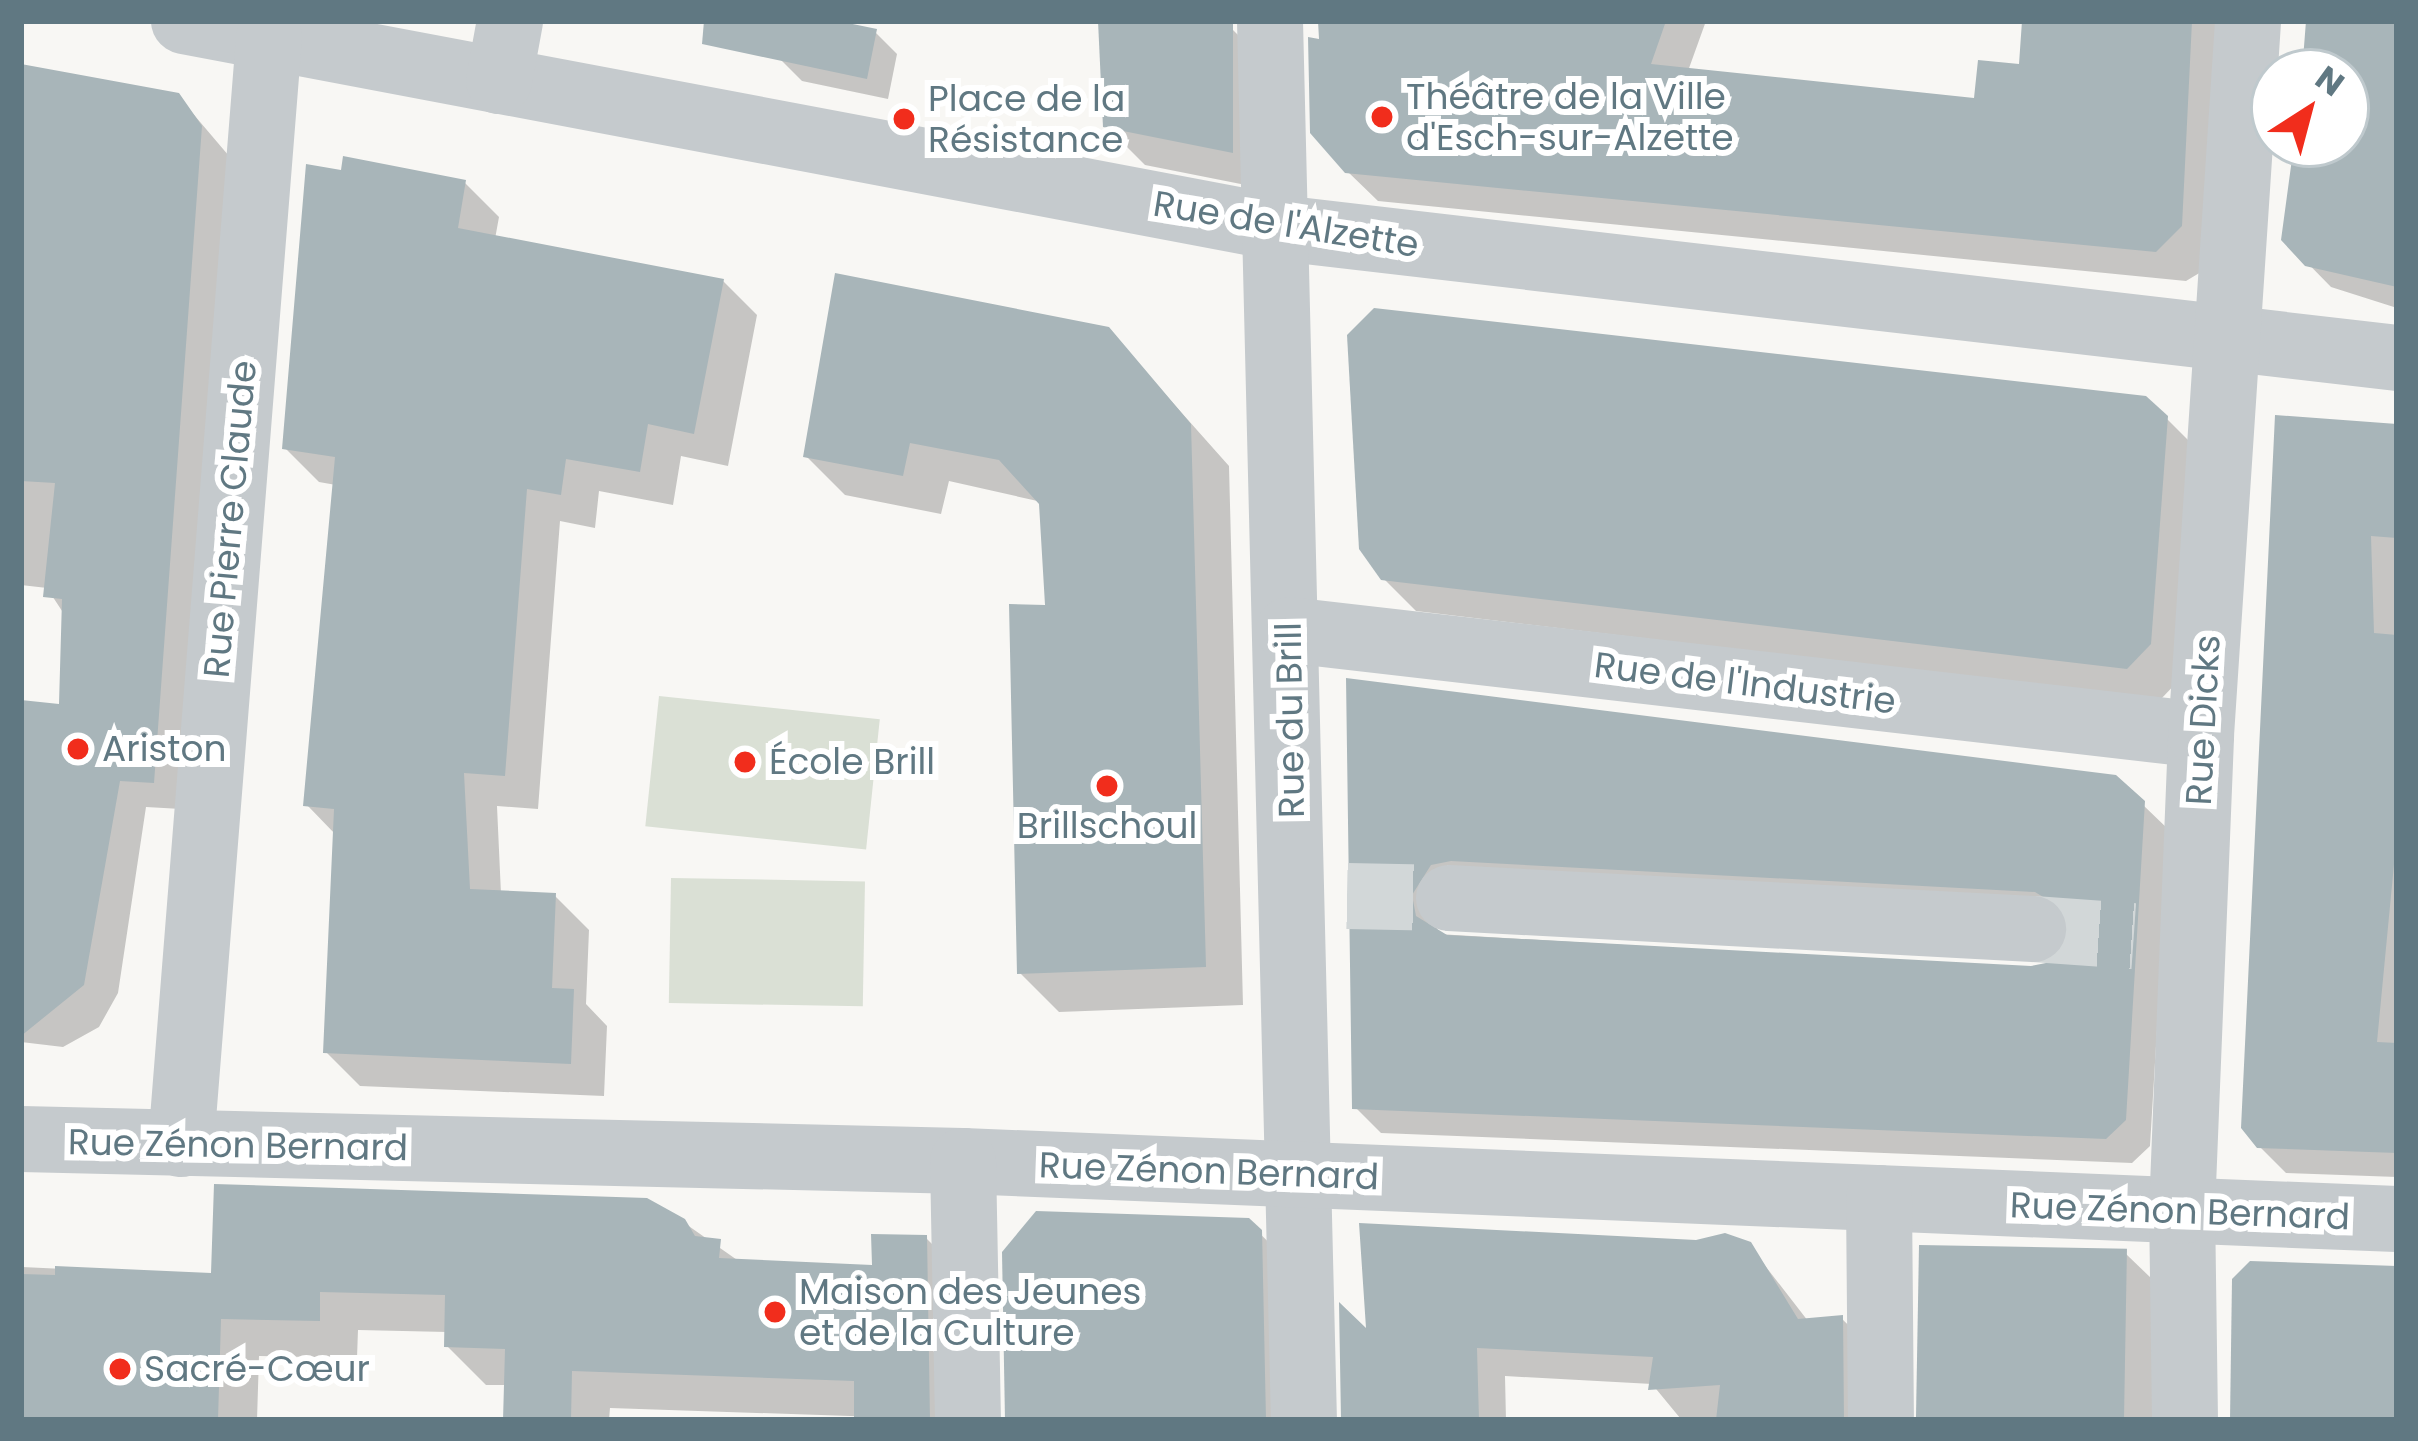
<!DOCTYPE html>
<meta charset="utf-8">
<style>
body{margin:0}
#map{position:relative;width:2418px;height:1441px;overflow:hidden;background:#f8f7f4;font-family:Poppins,sans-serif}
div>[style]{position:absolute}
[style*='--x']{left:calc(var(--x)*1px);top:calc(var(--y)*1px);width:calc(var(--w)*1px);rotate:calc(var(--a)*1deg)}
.green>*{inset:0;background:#dae0d5;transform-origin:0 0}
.shadow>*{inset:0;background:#0003}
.building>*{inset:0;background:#a8b5b9;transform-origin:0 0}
.minor-tunnel>*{height:66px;margin-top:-33px;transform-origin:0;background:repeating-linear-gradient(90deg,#d2d7d8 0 66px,transparent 0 99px)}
.minor>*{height:66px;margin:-33px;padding:0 33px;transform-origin:33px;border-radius:33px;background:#c5cacd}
.dots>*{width:33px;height:33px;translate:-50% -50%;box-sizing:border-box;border:6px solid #fff;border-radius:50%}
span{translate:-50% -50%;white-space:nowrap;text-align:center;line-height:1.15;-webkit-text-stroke:12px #fff;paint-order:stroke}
.poi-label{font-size:36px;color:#607882}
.left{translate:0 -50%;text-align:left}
.street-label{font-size:36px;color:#607882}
.frame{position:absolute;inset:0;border:24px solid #607882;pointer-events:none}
.north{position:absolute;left:2250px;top:48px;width:120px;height:120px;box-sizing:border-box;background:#fff;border:3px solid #bfc9cd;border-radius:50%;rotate:36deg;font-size:33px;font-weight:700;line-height:48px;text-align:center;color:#607882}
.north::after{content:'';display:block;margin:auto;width:42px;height:54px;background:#f12d1c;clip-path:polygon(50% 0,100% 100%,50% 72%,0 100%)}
</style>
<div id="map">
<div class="green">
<div style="left:659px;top:696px;width:222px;height:131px;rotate:6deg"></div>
<div style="left:671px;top:878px;width:194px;height:125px;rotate:1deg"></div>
</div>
<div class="shadow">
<div style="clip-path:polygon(787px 21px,875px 32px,897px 54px,888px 99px,802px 81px,780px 59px)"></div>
<div style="clip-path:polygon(1101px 21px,1227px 24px,1266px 63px,1271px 190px,1145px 165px,1106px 126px)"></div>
<div style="clip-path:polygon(1320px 21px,1706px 21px,1688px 71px,1976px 101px,2022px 68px,2025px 21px,2222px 21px,2201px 272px,2186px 281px,1378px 201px,1347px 171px)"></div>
<div style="clip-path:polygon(2308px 21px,2397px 21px,2397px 308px,2331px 287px,2284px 239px,2297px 144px,2346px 144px,2346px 72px,2305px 72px)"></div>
<div style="clip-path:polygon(21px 65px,178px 96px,229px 156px,181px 809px,146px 807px,118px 993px,99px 1027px,63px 1047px,21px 1042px,21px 703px,62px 707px,64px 614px,47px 588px,21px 585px)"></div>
<div style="clip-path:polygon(465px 183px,499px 217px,495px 239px,723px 281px,757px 315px,728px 466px,681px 456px,673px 505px,599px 491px,595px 528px,560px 521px,538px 809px,497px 806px,501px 894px,555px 896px,589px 930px,586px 1004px,607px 1026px,604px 1096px,360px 1086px,326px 1052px,336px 835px,307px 805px,336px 485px,319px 482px,285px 448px)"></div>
<div style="clip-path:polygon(1108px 330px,1229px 466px,1243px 1005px,1059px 1012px,1020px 973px,1048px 608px,1042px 502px,949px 481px,941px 514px,845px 495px,806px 456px)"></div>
<div style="clip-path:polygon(2166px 418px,2198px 450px,2182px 677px,2160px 700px,1416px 611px,1383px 578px)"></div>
<div style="clip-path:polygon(2278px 419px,2397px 432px,2397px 1177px,2286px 1173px,2259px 1146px)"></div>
<div style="clip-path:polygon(evenodd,1349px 682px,2142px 804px,2169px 830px,2150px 1146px,2132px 1163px,1381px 1133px,1355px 1107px,1349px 682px,1478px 885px,2063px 916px,2073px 933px,2053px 964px,2031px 969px,1438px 934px,1436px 921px,1478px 885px)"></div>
<div style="clip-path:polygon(21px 1216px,22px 1267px,214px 1276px,683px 1222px,740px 1262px,875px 1268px,926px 1238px,965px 1277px,967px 1420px,610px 1408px,609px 1420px,506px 1420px,507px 1385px,486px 1385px,447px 1346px,447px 1332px,358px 1330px,357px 1358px,259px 1356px,257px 1420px,21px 1420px)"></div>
<div style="clip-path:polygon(1247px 1221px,1290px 1263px,1294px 1420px,1147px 1420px)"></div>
<div style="clip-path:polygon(1749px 1245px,1808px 1321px,1841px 1318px,1871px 1347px,1871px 1420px,1680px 1418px,1652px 1384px,1505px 1376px,1506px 1420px,1344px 1420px,1370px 1335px)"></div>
<div style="clip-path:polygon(1922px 1248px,2125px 1253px,2152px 1279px,2156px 1420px,1917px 1420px)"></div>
</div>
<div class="building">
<div style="clip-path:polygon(704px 21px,838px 21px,877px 29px,867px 79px,702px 44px)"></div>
<div style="clip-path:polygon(1098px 21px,1233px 22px,1233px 153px,1103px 127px)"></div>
<div style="clip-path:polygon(1318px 21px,1666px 21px,1651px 64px,1974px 98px,1978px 60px,2019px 64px,2022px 21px,2192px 21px,2182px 226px,2156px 252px,1345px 173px,1310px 133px,1308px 37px,1319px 39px)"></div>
<div style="clip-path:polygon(2306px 21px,2397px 21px,2397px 287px,2305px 266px,2281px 240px,2294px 144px,2346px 144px,2346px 72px,2302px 72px)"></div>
<div style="clip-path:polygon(21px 64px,179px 93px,202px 126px,154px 783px,120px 781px,84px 985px,21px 1036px,21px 700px,59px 704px,62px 599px,43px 597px,55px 483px,21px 481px)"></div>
<div style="clip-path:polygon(343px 156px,466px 180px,458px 228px,724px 279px,694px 434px,648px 424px,640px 472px,566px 459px,561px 495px,527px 489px,505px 776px,464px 773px,470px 889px,556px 893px,552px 988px,574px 989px,571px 1064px,323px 1053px,334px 809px,303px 806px,335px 457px,282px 449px,306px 164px,341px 170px)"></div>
<div style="clip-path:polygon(835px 273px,1109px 327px,1191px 424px,1206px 967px,1017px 974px,1009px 604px,1045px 605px,1039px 504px,999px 460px,910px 443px,903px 476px,803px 457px)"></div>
<div style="clip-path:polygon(1374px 308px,2146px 396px,2168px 416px,2151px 644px,2127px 669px,1381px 580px,1359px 549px,1347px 335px)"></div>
<div style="clip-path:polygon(2275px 415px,2397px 424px,2397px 538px,2371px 536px,2374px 633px,2397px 635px,2397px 833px,2377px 1042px,2397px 1043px,2397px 1153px,2257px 1148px,2241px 1128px)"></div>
<div style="clip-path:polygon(evenodd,1346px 678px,2116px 775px,2145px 801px,2126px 1120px,2106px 1139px,1352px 1109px,1346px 678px,1451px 861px,2035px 892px,2066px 911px,2070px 932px,2051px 962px,2031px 966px,1447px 935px,1416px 916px,1412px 895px,1431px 865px,1451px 861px)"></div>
<div style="clip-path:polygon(214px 1184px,647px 1198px,685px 1219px,695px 1236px,721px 1239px,719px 1258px,872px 1265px,871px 1234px,927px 1235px,930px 1420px,854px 1420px,854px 1381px,572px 1371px,571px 1420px,503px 1420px,505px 1349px,444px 1347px,445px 1295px,320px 1292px,320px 1321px,221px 1319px,218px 1420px,21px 1420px,21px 1274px,55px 1275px,55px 1266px,211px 1273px)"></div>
<div style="clip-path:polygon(1036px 1211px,1249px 1218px,1262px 1230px,1266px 1420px,1005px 1420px,1002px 1252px)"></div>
<div style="clip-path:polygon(1359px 1223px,1696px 1240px,1725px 1233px,1751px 1242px,1798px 1319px,1843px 1315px,1844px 1420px,1716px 1420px,1720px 1385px,1648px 1390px,1653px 1357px,1477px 1348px,1479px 1420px,1341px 1420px,1339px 1302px,1366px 1328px)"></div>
<div style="left:1919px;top:1245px;width:208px;height:175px;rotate:1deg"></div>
<div style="clip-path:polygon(2250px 1261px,2397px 1266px,2397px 1420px,2230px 1420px,2232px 1279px)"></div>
</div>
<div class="minor-tunnel">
<div style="--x:1347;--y:896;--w:102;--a:1.1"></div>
<div style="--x:2033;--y:929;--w:101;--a:4"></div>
</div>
<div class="minor">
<div style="--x:184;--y:21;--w:1115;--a:10.7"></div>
<div style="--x:1280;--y:228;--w:1125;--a:6.64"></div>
<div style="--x:1270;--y:21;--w:1399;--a:88.61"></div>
<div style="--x:499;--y:81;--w:61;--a:-79.6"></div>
<div style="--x:1289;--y:630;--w:918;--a:6.57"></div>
<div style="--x:1449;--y:898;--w:585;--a:3.04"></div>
<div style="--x:21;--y:1139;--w:942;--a:1.34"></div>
<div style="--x:963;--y:1161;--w:1435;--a:2.32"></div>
<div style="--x:181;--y:1144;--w:1110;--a:-85.45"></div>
<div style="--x:963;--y:1161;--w:259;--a:88.9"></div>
<div style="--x:1879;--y:1198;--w:222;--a:89.5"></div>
<div style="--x:2185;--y:1420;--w:209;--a:-90.8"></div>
<div style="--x:2182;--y:1211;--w:476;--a:-87.7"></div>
<div style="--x:2201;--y:735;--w:716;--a:-86.23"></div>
</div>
<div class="dots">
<div style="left:1382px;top:117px;background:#f12d1c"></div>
<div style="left:904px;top:119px;background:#f12d1c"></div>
<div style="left:78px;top:749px;background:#f12d1c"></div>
<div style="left:745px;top:762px;background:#f12d1c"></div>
<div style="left:1107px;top:786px;background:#f12d1c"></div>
<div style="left:775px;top:1312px;background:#f12d1c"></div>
<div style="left:120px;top:1369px;background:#f12d1c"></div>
</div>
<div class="poi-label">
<span class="left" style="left:1406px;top:117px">Théâtre de la Ville<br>d'Esch-sur-Alzette</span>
<span class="left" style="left:928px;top:119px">Place de la<br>Résistance</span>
<span class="left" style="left:102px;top:749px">Ariston</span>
<span class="left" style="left:769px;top:762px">École Brill</span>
<span style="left:1107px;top:826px">Brillschoul</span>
<span class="left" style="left:799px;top:1312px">Maison des Jeunes<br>et de la Culture</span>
<span class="left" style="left:144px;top:1369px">Sacré-Cœur</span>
</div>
<div class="street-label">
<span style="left:1286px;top:224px;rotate:9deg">Rue de l'Alzette</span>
<span style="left:230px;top:519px;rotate:-85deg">Rue Pierre Claude</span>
<span style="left:1745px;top:683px;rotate:7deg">Rue de l'Industrie</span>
<span style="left:1290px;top:720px;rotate:-91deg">Rue du Brill</span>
<span style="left:2203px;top:720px;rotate:-87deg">Rue Dicks</span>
<span style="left:238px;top:1145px;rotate:1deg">Rue Zénon Bernard</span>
<span style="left:1209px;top:1171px;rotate:2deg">Rue Zénon Bernard</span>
<span style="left:2180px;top:1211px;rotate:2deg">Rue Zénon Bernard</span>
</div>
<div class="frame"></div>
<div class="north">N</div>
</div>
